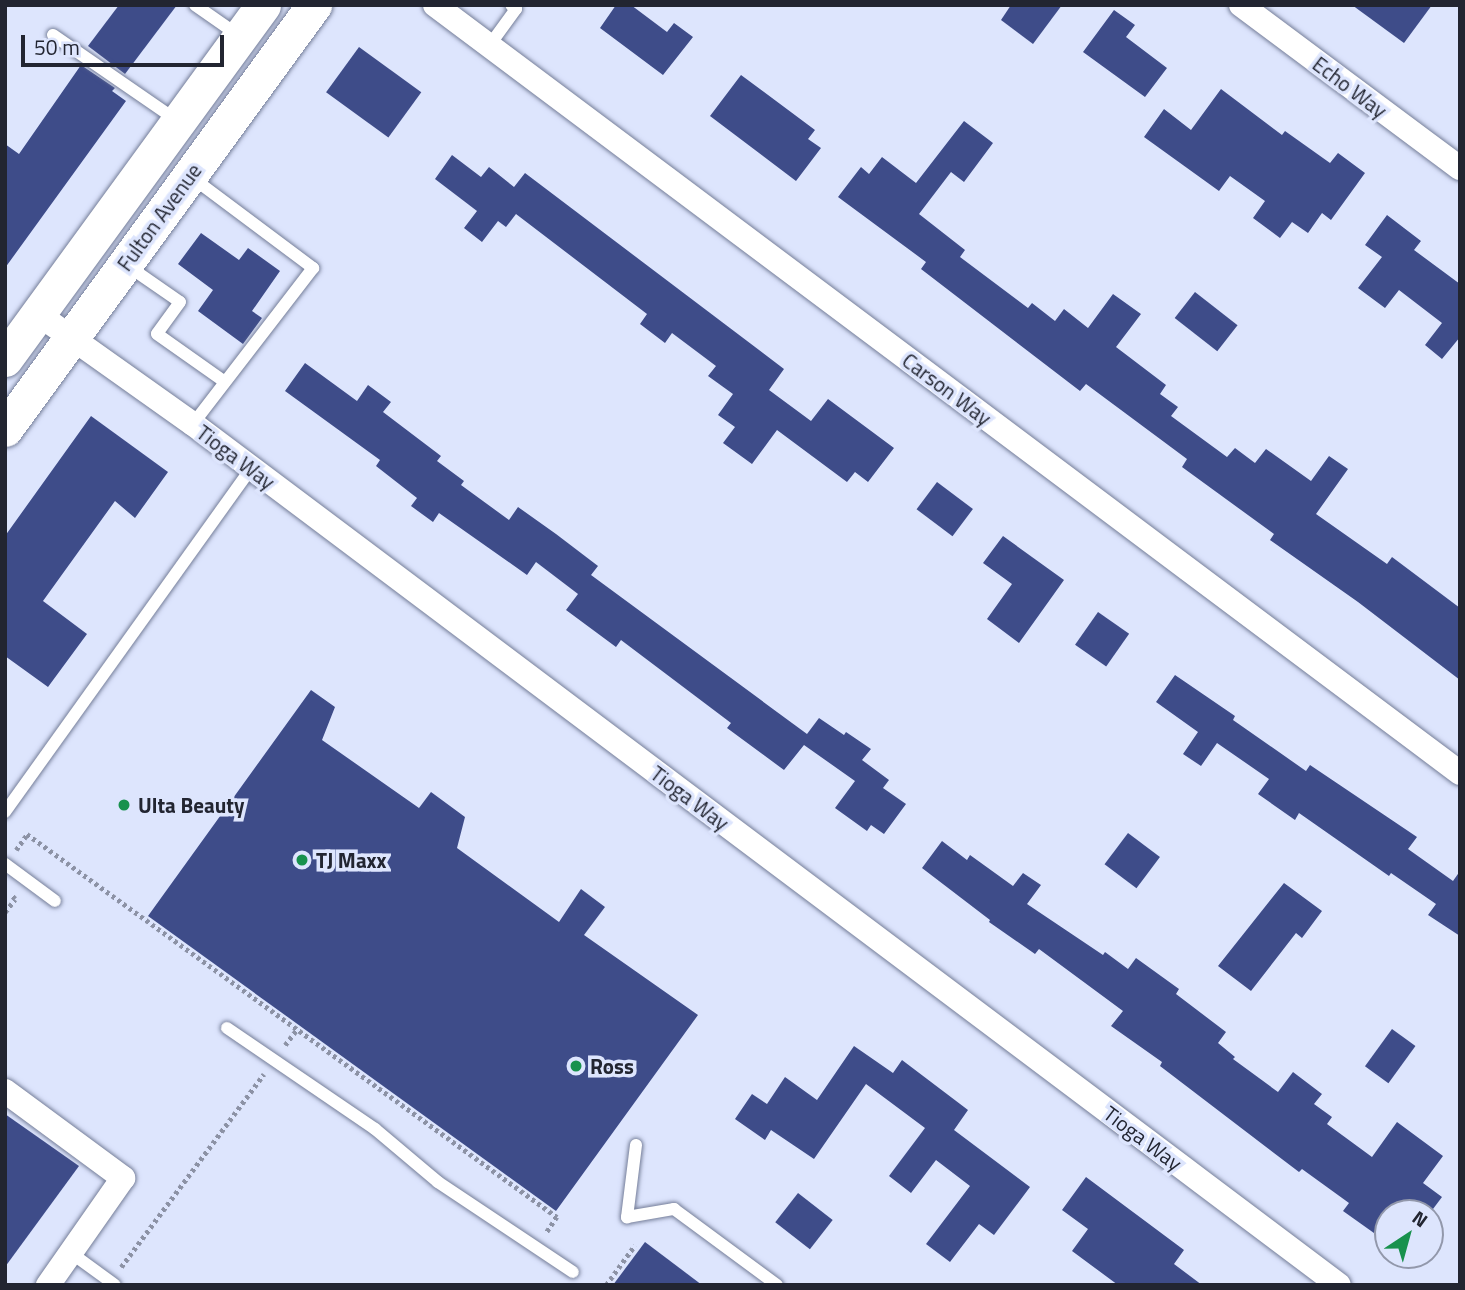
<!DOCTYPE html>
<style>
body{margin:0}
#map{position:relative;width:1465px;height:1290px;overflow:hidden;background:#dde5fd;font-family:"Titillium Web",sans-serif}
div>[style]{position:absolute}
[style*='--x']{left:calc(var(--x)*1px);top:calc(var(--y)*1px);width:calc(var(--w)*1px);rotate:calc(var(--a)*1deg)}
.building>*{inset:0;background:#3e4c89;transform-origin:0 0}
.path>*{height:4.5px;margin-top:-2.25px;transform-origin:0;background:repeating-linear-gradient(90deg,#8c92a5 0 3.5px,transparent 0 7px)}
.roads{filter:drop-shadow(0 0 2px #757e99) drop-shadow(0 0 2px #757e99)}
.lane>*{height:12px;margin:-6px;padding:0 6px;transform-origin:6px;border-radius:6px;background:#fff}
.street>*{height:24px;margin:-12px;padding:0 12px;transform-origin:12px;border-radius:12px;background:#fff}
.secondary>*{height:35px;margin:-17.5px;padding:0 17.5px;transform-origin:17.5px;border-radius:17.5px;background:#fff}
.dots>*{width:19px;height:19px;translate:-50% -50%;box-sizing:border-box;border:4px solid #dde5fd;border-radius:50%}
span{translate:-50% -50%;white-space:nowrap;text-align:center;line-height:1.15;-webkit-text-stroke:7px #dde5fd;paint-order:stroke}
.street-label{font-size:21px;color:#222531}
.poi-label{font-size:21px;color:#222531;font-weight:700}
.left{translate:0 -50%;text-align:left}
.frame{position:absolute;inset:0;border:7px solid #222531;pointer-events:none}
.north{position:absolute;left:1374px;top:1199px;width:70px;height:70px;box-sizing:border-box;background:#dde5fd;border:2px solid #9298ab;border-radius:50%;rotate:36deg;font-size:19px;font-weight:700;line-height:28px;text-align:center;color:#222531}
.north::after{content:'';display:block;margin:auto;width:24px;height:32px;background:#18914d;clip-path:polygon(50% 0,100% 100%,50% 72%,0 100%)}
.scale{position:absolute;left:21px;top:35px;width:203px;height:32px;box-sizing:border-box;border:4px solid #222531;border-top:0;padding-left:9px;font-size:21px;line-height:24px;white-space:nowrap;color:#222531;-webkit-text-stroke:5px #dde5fd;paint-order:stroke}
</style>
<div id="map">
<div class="building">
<div style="clip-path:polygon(119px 5px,177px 5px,125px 74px,88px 46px)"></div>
<div style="clip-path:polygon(616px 5px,631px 5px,667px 32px,674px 23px,693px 37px,663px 75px,600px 28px)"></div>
<div style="clip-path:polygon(1011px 5px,1062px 5px,1033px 44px,1001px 20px)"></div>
<div style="clip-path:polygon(1352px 5px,1432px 5px,1404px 43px)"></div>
<div style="clip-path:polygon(1114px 10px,1135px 25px,1126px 37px,1167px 68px,1145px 97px,1083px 52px)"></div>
<div style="left:359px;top:47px;width:77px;height:56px;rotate:36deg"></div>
<div style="clip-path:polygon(81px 65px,115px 88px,112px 91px,126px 101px,5px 268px,5px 144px,19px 154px)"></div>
<div style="clip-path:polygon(741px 75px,815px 130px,808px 139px,821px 148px,796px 181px,710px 116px)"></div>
<div style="clip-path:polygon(1221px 89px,1282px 135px,1285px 131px,1330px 163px,1338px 153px,1365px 173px,1331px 220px,1322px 213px,1308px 233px,1292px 222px,1280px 238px,1253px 218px,1265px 201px,1230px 176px,1219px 191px,1144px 137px,1164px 109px,1191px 130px)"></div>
<div style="clip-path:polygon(964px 121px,993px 143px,964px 182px,951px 172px,919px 214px,965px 250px,960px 257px,1028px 308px,1032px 303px,1055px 321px,1064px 309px,1088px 328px,1113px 294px,1141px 314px,1116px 347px,1166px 385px,1160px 394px,1178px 407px,1171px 416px,1227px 457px,1235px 448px,1255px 463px,1266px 449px,1311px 481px,1329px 456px,1348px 469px,1316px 514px,1387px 564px,1392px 557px,1460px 608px,1460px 680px,1358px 602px,1270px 540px,1274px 534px,1182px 467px,1187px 459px,1086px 384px,1080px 391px,921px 269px,926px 262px,838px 197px,861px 167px,869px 174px,882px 157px,916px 183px)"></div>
<div style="clip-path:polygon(452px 155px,481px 177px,489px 167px,514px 187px,525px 173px,784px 369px,769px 390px,811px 421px,828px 399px,894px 448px,868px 482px,855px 472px,847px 482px,777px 430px,752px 464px,723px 443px,735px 427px,718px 415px,733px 394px,708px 376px,716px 366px,672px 333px,665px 343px,640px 324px,647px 314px,516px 214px,506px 227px,498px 221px,482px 242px,464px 228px,477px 211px,435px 179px)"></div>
<div style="clip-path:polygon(1387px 215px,1421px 241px,1414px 250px,1460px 284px,1460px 337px,1442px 359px,1425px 345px,1442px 323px,1399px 290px,1385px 308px,1358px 288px,1382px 257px,1365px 245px)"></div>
<div style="clip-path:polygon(201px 233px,239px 260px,248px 248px,280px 271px,252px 311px,262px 318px,243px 344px,198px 311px,213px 290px,178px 264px)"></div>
<div style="left:1195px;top:292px;width:54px;height:33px;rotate:38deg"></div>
<div style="clip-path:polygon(305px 363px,357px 401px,368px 385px,391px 402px,383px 412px,441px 456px,437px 461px,464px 481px,461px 485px,509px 520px,518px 507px,556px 534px,598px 566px,591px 575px,807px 734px,819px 718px,844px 735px,846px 732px,871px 749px,862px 760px,889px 780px,883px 788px,906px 804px,884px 834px,871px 825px,867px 831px,835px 808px,855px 781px,804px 745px,784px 770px,727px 728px,731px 723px,621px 640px,616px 647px,566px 610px,578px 594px,536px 562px,527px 575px,439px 513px,433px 522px,411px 506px,417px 498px,376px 466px,380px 460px,285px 391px)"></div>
<div style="clip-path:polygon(91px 416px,168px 472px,135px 518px,115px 501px,43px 601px,87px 634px,48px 687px,5px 656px,5px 536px)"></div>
<div style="left:937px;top:482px;width:45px;height:34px;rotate:37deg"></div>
<div style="clip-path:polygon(1003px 536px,1064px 580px,1019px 643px,987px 619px,1012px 584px,983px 563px)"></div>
<div style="left:1098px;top:612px;width:38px;height:40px;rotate:35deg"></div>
<div style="clip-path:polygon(1175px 675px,1235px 716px,1233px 720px,1306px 771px,1310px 765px,1417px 837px,1408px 849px,1453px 881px,1460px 871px,1460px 936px,1428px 915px,1436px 904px,1391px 873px,1389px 876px,1299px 813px,1295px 820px,1258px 794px,1269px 779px,1217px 743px,1201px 766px,1183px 754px,1198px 732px,1156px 702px)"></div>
<div style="clip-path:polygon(311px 690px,335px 707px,322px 740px,419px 808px,431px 792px,465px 817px,457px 848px,559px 922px,581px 889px,605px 907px,584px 935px,698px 1015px,556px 1211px,148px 916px)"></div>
<div style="left:1128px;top:833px;width:40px;height:39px;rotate:37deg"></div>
<div style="clip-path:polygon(942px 841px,967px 860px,970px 855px,1013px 886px,1023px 873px,1041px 885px,1027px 904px,1103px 955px,1105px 952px,1128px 969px,1136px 958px,1179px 989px,1176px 994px,1226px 1032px,1218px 1043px,1235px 1057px,1233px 1059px,1278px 1092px,1293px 1072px,1322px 1094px,1314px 1104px,1332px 1117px,1327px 1124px,1372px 1157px,1397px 1122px,1443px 1156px,1423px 1183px,1442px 1197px,1430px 1213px,1388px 1213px,1388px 1243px,1343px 1211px,1349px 1203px,1302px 1169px,1299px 1172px,1160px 1066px,1162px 1062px,1111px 1026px,1123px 1011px,1039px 949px,1035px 954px,989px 922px,990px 920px,922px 868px)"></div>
<div style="clip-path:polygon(1284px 883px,1322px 911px,1302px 938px,1296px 933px,1251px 991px,1218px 966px)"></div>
<div style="left:1392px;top:1029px;width:29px;height:46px;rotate:36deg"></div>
<div style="clip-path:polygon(854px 1046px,893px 1073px,902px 1060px,968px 1110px,954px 1130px,1030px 1187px,994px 1235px,979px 1224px,950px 1262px,926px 1244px,970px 1186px,936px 1160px,911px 1193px,889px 1176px,925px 1128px,866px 1084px,814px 1159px,771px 1130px,765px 1140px,735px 1119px,752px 1094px,767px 1104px,785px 1077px,817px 1100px)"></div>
<div style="clip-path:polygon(5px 1114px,79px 1166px,5px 1267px)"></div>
<div style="clip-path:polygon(1086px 1177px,1184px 1250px,1174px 1264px,1202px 1285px,1118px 1285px,1072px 1251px,1088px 1229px,1062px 1210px)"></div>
<div style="left:798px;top:1193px;width:44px;height:37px;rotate:38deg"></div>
<div style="clip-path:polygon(645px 1242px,702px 1285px,613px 1285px)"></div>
</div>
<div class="path">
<div style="--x:16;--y:850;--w:19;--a:-55"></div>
<div style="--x:27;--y:834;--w:654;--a:35.85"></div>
<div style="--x:557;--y:1217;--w:18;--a:124"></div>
<div style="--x:5;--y:912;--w:16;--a:-52"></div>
<div style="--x:15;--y:899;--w:4;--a:-135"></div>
<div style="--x:285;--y:1045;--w:20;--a:-53"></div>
<div style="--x:121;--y:1267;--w:240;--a:-53.5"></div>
<div style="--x:606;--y:1285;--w:49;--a:-54.1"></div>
</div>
<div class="roads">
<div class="lane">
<div style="--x:195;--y:5;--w:52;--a:34.9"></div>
<div style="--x:53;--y:35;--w:150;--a:34.6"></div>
<div style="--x:489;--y:46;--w:46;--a:-53.9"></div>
<div style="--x:516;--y:9;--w:6;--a:-141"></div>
<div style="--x:190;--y:176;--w:154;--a:36.8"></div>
<div style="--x:313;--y:268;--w:197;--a:127.6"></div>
<div style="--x:128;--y:266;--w:63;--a:34.7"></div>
<div style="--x:180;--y:302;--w:39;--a:126"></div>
<div style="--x:157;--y:334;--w:83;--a:35.2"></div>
<div style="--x:5;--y:812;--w:423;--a:-54.4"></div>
<div style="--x:5;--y:864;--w:62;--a:36.5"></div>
<div style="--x:227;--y:1028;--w:179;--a:34.3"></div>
<div style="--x:375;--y:1129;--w:82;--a:40.1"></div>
<div style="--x:438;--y:1182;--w:162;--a:33.7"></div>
<div style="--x:636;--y:1145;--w:73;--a:97.1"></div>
<div style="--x:627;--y:1217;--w:48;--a:-9.7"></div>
<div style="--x:674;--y:1209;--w:128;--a:36.4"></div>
<div style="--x:71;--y:1253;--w:54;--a:36"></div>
</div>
<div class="street">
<div style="--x:435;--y:5;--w:1281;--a:36.84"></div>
<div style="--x:1241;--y:5;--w:273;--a:36.7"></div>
<div style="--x:38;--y:314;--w:190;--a:35.4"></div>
<div style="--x:193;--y:424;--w:1433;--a:36.92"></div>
<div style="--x:5;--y:1091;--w:147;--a:36.4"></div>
<div style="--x:123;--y:1178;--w:131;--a:125"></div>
</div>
<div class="secondary">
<div style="--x:5;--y:359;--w:438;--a:-53.9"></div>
<div style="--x:5;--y:429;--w:525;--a:-53.92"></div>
</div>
</div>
<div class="dots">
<div style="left:124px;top:805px;background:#18914d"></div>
<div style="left:302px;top:860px;background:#18914d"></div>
<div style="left:576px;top:1066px;background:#18914d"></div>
</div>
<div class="street-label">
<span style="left:1350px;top:87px;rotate:37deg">Echo Way</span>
<span style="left:159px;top:217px;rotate:-54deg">Fulton Avenue</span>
<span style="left:947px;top:389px;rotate:37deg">Carson Way</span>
<span style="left:236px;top:457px;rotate:37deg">Tioga Way</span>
<span style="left:690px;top:798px;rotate:37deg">Tioga Way</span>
<span style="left:1143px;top:1138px;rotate:37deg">Tioga Way</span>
</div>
<div class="poi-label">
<span class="left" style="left:138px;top:805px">Ulta Beauty</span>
<span class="left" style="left:316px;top:860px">TJ Maxx</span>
<span class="left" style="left:590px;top:1066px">Ross</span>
</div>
<div class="frame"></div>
<div class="north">N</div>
<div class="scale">50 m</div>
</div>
